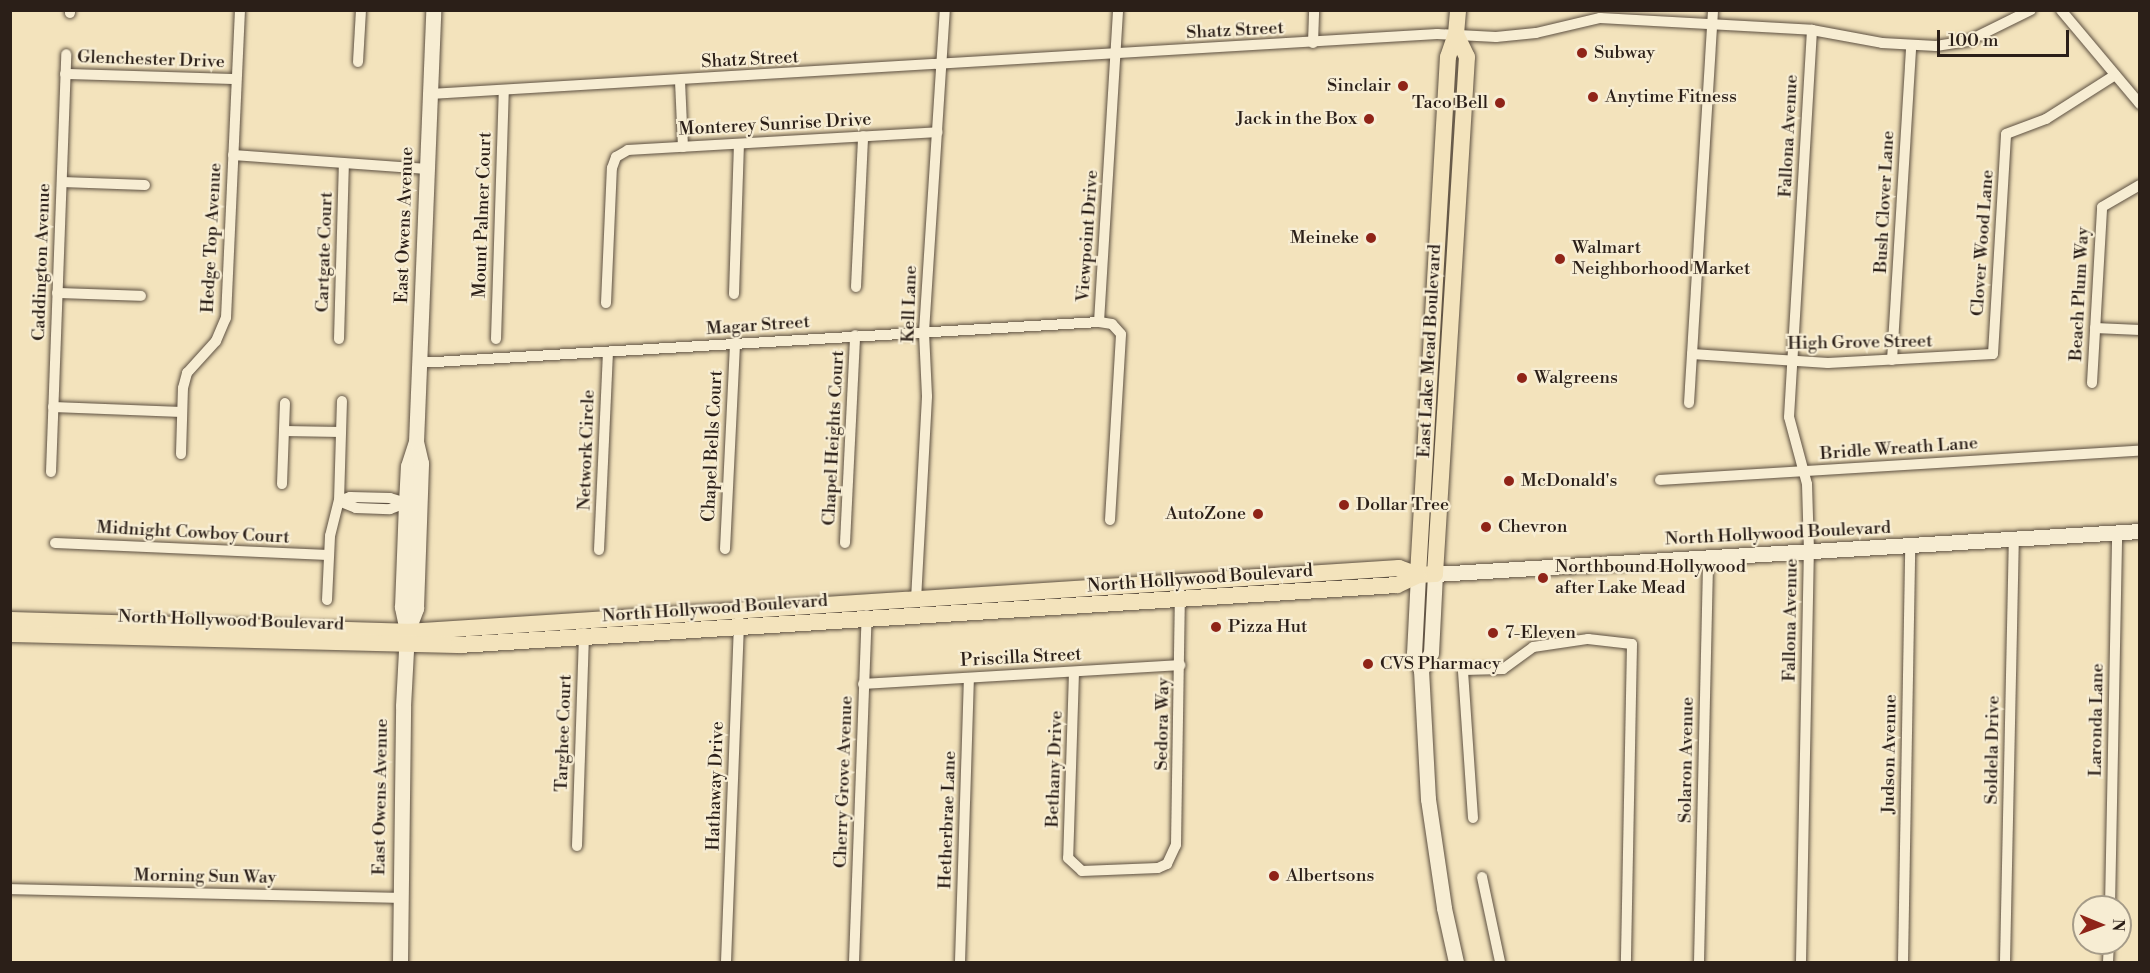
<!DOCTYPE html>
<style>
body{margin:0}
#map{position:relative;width:2150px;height:973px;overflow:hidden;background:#f3e3bc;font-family:"Libre Bodoni",serif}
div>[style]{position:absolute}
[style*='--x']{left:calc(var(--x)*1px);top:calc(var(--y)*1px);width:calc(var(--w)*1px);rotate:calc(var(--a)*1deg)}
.roads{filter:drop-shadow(0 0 2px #5d5041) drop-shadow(0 0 2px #5d5041)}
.street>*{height:10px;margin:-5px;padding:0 5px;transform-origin:5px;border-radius:5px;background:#f7edd3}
.secondary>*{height:15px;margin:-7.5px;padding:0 7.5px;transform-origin:7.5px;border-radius:7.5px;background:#f7edd3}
.primary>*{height:16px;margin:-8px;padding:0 8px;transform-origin:8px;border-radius:8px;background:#f3e3bc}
.dots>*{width:16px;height:16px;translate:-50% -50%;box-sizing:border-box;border:3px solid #f7edd3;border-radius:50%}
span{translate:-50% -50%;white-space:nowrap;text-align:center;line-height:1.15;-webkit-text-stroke:4.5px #f7edd3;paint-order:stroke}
.street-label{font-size:18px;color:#2b1f18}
.poi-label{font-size:18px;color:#2b1f18}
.left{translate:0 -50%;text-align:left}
.right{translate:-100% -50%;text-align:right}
.frame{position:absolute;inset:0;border:12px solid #2b1f18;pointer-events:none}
.north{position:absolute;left:2072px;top:895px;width:60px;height:60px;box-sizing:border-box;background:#f7edd3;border:2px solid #a59b88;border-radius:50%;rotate:91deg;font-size:16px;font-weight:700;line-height:24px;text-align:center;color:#2b1f18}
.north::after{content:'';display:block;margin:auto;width:21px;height:27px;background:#8f2418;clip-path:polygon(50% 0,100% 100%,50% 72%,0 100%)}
.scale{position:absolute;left:1937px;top:30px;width:132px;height:27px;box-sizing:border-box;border:3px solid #2b1f18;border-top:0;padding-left:8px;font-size:18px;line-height:21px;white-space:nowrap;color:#2b1f18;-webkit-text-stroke:4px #f7edd3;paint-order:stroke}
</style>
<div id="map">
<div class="roads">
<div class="street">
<div style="--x:2061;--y:10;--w:123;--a:50"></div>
<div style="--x:70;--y:13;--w:3;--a:-90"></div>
<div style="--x:1313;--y:43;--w:33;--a:-88"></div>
<div style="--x:358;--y:62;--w:52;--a:-86.7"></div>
<div style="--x:65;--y:74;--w:171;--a:1.7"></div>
<div style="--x:680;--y:81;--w:66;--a:87.4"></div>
<div style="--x:430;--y:94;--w:1009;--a:-3.41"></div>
<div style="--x:1437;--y:34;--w:59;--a:2.9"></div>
<div style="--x:1496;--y:37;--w:40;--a:-5.7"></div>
<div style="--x:1536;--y:33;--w:66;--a:-13.2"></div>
<div style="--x:1600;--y:18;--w:212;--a:3.2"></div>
<div style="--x:1812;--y:30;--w:71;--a:10.5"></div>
<div style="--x:1882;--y:43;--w:54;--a:3.2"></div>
<div style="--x:1936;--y:46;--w:32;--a:-9"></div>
<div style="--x:1968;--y:41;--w:70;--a:-26.2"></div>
<div style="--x:233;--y:155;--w:195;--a:4.1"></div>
<div style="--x:62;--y:182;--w:83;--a:2.1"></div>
<div style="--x:856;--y:287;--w:151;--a:-87.3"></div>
<div style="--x:57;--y:293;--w:84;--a:2"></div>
<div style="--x:734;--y:294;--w:150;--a:-88.1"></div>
<div style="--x:606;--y:303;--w:135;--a:-87.5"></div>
<div style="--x:612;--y:168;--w:12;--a:-70"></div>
<div style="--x:616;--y:157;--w:14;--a:-30"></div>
<div style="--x:628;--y:150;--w:310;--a:-3.3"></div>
<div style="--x:2095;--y:328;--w:45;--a:2.5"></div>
<div style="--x:339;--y:339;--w:174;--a:-88.4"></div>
<div style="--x:496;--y:339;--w:248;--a:-88.2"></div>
<div style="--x:1692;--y:354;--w:136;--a:3.8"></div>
<div style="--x:1828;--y:363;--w:165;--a:-3.1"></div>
<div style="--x:1993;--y:354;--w:220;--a:-86.6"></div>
<div style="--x:2006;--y:134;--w:43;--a:-20.6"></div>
<div style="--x:2046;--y:119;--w:82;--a:-32.5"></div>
<div style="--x:1892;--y:360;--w:314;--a:-86.5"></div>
<div style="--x:419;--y:363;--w:681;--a:-3.45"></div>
<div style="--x:2092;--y:383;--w:176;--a:-86.7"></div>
<div style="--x:2102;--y:207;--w:44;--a:-30.1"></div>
<div style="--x:1689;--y:403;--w:394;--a:-86.5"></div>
<div style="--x:53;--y:407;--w:129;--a:2.2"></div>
<div style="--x:284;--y:431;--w:57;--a:1"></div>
<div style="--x:181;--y:454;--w:66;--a:-88.3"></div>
<div style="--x:183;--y:388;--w:16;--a:-75"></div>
<div style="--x:187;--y:373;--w:43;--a:-47.8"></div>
<div style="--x:216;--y:341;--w:25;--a:-67"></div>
<div style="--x:226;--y:318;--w:308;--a:-87.4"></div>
<div style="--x:51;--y:472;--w:418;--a:-87.9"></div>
<div style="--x:1660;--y:480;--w:481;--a:-3.5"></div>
<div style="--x:282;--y:484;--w:81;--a:-87.9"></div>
<div style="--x:339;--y:501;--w:18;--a:22"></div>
<div style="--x:356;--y:508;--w:34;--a:2"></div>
<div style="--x:390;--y:509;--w:17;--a:-21"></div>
<div style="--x:339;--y:501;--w:12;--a:-20"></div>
<div style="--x:350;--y:497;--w:40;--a:1.4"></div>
<div style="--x:390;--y:498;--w:17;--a:17"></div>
<div style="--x:1110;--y:520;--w:186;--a:-86.6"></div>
<div style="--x:1121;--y:334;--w:13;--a:-132"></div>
<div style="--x:1112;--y:324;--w:13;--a:-171"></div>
<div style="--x:1099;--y:322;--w:313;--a:-86.5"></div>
<div style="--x:55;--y:543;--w:274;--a:2.5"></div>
<div style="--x:845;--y:543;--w:208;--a:-87.2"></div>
<div style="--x:725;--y:549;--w:205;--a:-87.2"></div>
<div style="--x:599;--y:550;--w:198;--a:-87.4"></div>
<div style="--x:327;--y:600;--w:64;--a:-87.3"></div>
<div style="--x:330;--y:536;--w:36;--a:-76"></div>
<div style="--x:339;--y:501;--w:100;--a:-88.3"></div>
<div style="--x:916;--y:600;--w:204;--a:-86.9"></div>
<div style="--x:927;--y:396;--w:64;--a:-92.7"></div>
<div style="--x:924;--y:332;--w:323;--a:-86.3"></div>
<div style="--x:1074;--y:672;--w:186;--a:91.8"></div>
<div style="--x:1068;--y:858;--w:19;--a:43"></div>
<div style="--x:1082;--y:871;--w:76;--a:-2.3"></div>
<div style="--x:1158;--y:868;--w:10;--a:-24"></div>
<div style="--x:1167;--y:864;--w:21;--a:-65"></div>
<div style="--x:1176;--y:845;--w:252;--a:-89.1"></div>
<div style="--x:863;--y:684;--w:318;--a:-3.4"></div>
<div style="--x:1473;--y:818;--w:148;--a:-93.9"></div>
<div style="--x:1463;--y:670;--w:40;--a:-1.4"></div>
<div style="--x:1503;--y:669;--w:37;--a:-36"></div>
<div style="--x:1533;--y:647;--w:56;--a:-8.3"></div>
<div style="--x:1588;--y:639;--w:44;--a:6.5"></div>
<div style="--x:1632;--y:644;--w:318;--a:91.1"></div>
<div style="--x:577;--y:846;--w:213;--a:-88.1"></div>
<div style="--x:1482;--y:877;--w:87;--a:78"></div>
<div style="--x:10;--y:889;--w:389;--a:1.3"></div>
<div style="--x:2110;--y:907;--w:374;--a:-88.9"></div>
<div style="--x:726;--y:962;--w:341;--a:-87.8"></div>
<div style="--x:854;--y:962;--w:347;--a:-87.9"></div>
<div style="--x:960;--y:962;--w:284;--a:-88.2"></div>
<div style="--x:1699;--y:962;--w:404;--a:-88.7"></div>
<div style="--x:1801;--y:962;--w:411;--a:-88.9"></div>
<div style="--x:1809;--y:551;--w:67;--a:-91.7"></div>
<div style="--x:1807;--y:484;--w:69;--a:-105"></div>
<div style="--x:1789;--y:417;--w:388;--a:-86.6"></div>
<div style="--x:1903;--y:962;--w:417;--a:-89"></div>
<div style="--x:2005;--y:962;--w:423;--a:-88.8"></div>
<div style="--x:2108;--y:962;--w:19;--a:-87"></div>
</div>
<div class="secondary">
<div style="--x:1418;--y:575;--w:78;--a:92.9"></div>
<div style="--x:1414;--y:653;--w:18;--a:68"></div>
<div style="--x:1421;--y:670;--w:129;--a:86.9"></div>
<div style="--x:1428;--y:799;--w:110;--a:81.6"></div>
<div style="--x:1444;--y:908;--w:55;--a:77.5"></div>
<div style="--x:407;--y:631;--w:25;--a:-102"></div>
<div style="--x:402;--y:607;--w:104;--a:-87.8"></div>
<div style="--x:406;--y:503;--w:37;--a:-87"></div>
<div style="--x:408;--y:466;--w:25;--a:-72"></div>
<div style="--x:1421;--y:670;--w:20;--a:-60"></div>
<div style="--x:1431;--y:653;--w:79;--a:-87.1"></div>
<div style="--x:1435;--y:574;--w:706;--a:-3.49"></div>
<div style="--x:400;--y:962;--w:256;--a:-89.3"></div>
<div style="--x:403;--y:706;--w:74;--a:-86.9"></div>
<div style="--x:407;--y:632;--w:26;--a:-69"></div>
<div style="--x:416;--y:608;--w:145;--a:-88"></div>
<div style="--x:421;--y:463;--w:22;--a:-103"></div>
<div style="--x:416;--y:442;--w:432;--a:-87.7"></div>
</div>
<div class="primary">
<div style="--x:1418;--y:575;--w:519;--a:-86.69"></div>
<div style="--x:1448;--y:57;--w:24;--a:-71"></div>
<div style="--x:1456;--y:34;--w:24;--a:-85"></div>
<div style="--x:10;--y:620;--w:397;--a:1.7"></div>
<div style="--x:407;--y:632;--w:994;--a:-3.69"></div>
<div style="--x:1399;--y:568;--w:20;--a:20"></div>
<div style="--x:1418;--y:575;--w:17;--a:-3"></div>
<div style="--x:1435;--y:574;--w:518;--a:-86.46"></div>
<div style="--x:1467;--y:57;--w:25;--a:-116"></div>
<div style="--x:10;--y:634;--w:449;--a:1.4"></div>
<div style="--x:459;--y:645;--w:940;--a:-3.66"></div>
<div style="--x:1397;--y:585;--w:23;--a:-25"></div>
</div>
</div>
<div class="dots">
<div style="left:1582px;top:53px;background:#8f2418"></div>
<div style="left:1403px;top:86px;background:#8f2418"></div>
<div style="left:1593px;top:97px;background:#8f2418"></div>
<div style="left:1500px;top:103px;background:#8f2418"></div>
<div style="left:1369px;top:119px;background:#8f2418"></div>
<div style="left:1371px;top:238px;background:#8f2418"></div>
<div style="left:1560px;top:259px;background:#8f2418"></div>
<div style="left:1522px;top:378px;background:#8f2418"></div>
<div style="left:1509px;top:481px;background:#8f2418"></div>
<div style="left:1344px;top:505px;background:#8f2418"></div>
<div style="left:1258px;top:514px;background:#8f2418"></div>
<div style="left:1486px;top:527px;background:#8f2418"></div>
<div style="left:1543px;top:578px;background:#8f2418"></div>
<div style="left:1216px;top:627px;background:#8f2418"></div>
<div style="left:1493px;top:633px;background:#8f2418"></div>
<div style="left:1368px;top:664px;background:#8f2418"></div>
<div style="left:1274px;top:876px;background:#8f2418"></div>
</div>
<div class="street-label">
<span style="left:1235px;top:31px;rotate:-3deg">Shatz Street</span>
<span style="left:151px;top:60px;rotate:2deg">Glenchester Drive</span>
<span style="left:750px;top:60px;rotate:-3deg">Shatz Street</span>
<span style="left:775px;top:125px;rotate:-3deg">Monterey Sunrise Drive</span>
<span style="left:1789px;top:136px;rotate:-87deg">Fallona Avenue</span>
<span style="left:1885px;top:202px;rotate:-87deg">Bush Clover Lane</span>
<span style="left:483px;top:215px;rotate:-88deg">Mount Palmer Court</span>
<span style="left:405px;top:225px;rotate:-88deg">East Owens Avenue</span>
<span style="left:1088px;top:236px;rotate:-86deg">Viewpoint Drive</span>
<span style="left:212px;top:238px;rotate:-87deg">Hedge Top Avenue</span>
<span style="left:1983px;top:243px;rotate:-86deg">Clover Wood Lane</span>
<span style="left:325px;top:252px;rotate:-88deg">Cartgate Court</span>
<span style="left:42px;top:262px;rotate:-88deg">Caddington Avenue</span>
<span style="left:2080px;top:294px;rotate:-87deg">Beach Plum Way</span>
<span style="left:910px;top:304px;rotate:-88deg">Kell Lane</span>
<span style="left:758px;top:326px;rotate:-4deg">Magar Street</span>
<span style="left:1860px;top:343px;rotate:-1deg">High Grove Street</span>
<span style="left:1430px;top:351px;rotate:-87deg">East Lake Mead Boulevard</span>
<span style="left:834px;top:438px;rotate:-87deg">Chapel Heights Court</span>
<span style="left:713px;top:446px;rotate:-87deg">Chapel Bells Court</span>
<span style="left:1899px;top:449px;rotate:-4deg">Bridle Wreath Lane</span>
<span style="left:587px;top:450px;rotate:-88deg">Network Circle</span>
<span style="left:193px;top:533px;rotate:3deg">Midnight Cowboy Court</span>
<span style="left:1778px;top:534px;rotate:-3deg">North Hollywood Boulevard</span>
<span style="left:1200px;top:579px;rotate:-4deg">North Hollywood Boulevard</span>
<span style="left:715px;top:609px;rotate:-4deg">North Hollywood Boulevard</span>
<span style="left:1791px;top:620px;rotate:-89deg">Fallona Avenue</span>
<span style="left:231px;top:621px;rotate:2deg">North Hollywood Boulevard</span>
<span style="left:1021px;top:658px;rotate:-3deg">Priscilla Street</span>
<span style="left:2097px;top:720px;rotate:-89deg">Laronda Lane</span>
<span style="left:1163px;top:724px;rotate:-89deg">Sedora Way</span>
<span style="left:564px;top:733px;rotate:-88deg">Targhee Court</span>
<span style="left:1993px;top:750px;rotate:-89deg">Soldela Drive</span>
<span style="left:1890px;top:754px;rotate:-89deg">Judson Avenue</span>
<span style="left:1687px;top:760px;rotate:-89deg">Solaron Avenue</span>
<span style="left:1055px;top:769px;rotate:-88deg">Bethany Drive</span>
<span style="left:844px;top:782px;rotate:-88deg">Cherry Grove Avenue</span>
<span style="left:716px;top:786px;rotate:-88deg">Hathaway Drive</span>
<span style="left:381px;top:797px;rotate:-89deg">East Owens Avenue</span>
<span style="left:948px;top:820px;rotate:-88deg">Hetherbrae Lane</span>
<span style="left:205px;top:877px;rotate:1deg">Morning Sun Way</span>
</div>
<div class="poi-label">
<span class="left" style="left:1594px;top:53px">Subway</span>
<span class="right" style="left:1391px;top:86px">Sinclair</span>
<span class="left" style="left:1605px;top:97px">Anytime Fitness</span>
<span class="right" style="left:1488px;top:103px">Taco Bell</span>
<span class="right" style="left:1357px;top:119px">Jack in the Box</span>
<span class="right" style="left:1359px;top:238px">Meineke</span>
<span class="left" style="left:1572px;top:259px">Walmart<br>Neighborhood Market</span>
<span class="left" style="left:1534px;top:378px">Walgreens</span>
<span class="left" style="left:1521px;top:481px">McDonald's</span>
<span class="left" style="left:1356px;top:505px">Dollar Tree</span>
<span class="right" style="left:1246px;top:514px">AutoZone</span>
<span class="left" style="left:1498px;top:527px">Chevron</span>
<span class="left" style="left:1555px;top:578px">Northbound Hollywood<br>after Lake Mead</span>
<span class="left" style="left:1228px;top:627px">Pizza Hut</span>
<span class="left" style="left:1505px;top:633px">7-Eleven</span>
<span class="left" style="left:1380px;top:664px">CVS Pharmacy</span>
<span class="left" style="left:1286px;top:876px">Albertsons</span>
</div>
<div class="frame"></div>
<div class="north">N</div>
<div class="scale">100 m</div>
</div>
